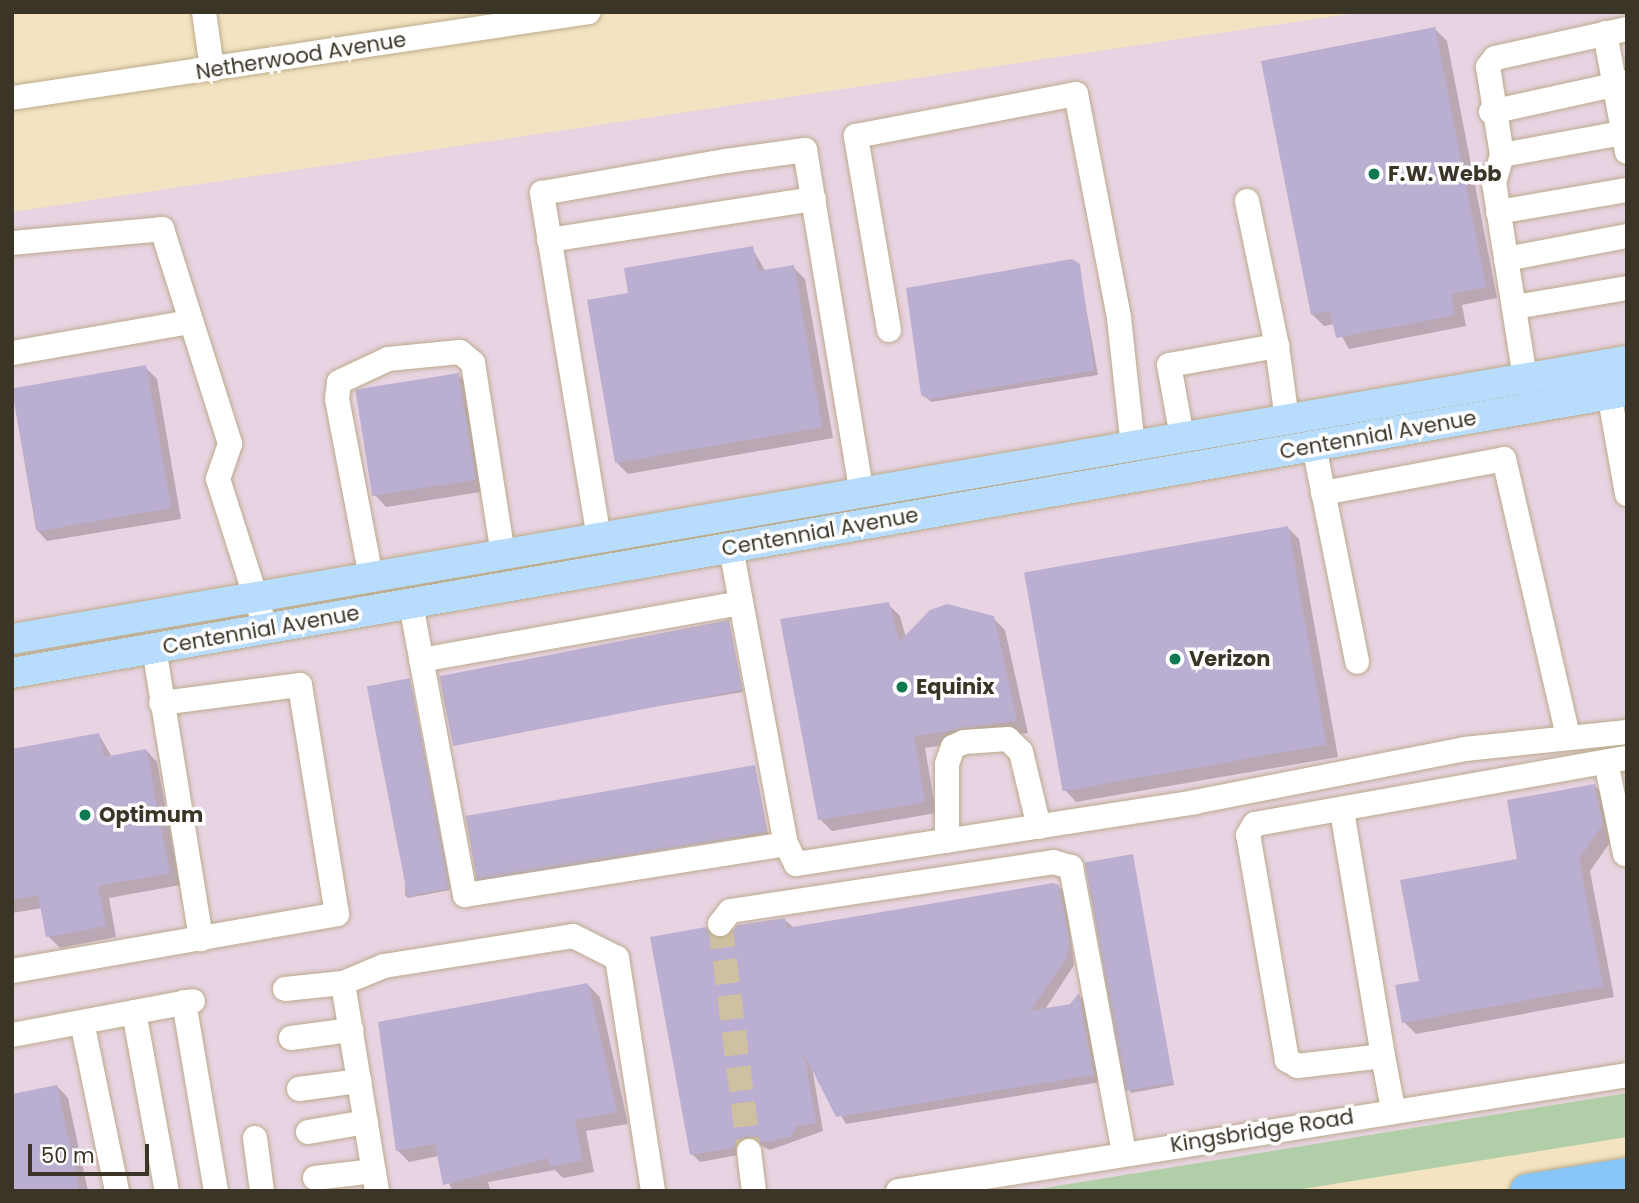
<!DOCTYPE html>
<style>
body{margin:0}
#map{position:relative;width:1639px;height:1203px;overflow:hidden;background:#f3e3c0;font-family:Poppins,sans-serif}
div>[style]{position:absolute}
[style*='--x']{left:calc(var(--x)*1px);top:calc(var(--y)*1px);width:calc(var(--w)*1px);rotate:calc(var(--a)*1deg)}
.commercial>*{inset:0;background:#e8d3e2}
.green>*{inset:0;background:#b0cfa9}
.shadow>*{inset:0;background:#0003}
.building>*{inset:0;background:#bbafd1;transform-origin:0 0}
.minor-tunnel>*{height:24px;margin-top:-12px;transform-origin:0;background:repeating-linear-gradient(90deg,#cec0a1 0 24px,transparent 0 36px)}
.roads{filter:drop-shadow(0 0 2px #baab8a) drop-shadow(0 0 2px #baab8a)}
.minor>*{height:24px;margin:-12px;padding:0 12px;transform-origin:12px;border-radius:12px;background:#fff}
.major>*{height:30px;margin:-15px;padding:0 15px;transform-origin:15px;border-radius:15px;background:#b8dcfb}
.highway>*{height:35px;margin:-17.5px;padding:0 17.5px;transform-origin:17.5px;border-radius:17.5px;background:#88c5f9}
.dots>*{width:19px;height:19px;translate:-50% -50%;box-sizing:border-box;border:4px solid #fff;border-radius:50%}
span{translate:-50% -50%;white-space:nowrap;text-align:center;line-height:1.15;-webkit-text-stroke:7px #fff;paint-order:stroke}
.street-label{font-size:21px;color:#3b3527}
.poi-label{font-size:21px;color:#3b3527;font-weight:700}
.left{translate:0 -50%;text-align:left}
.frame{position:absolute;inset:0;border:14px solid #3b3527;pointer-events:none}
.scale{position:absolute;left:28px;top:1144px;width:121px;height:32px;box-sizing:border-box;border:4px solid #3b3527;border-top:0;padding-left:9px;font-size:21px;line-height:24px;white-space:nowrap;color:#3b3527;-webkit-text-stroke:5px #fff;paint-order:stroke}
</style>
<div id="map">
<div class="commercial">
<div style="clip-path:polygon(1362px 12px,1627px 12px,1627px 1093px,1026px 1191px,12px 1191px,12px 212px)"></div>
</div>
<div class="green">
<div style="clip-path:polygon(1627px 1093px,1627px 1137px,1290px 1191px,1026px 1191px)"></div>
</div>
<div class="shadow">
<div style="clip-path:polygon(1435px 29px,1447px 41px,1497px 298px,1462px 305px,1466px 326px,1349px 349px,1335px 324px,1324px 326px,1312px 314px)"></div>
<div style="clip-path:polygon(752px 248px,766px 272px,793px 267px,805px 279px,833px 438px,628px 474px,617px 463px,630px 295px)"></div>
<div style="clip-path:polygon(1078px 263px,1098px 375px,931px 402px,925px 396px)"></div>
<div style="clip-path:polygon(145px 367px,157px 379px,181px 519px,47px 541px,36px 529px,12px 389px)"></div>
<div style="clip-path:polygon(458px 375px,470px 386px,487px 491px,386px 507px,375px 495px)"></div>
<div style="clip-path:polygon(1287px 527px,1299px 539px,1338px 757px,1076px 802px,1065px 790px)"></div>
<div style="clip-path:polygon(888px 604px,900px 616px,906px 638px,993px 618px,1005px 630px,1028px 733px,925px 748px,936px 813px,832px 831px,820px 819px)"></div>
<div style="clip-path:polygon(729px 622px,743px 692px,453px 740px)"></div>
<div style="clip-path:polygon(409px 679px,450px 890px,408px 898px,405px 895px)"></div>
<div style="clip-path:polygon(99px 735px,112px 757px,146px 750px,157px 762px,180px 885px,109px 898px,116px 937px,60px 948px,48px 936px,43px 908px,12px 913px,12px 751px)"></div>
<div style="clip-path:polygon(755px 767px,768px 834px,479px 877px)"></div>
<div style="clip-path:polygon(1595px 786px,1606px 797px,1614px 837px,1590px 871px,1614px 997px,1416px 1034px,1404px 1022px,1421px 982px,1519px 860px)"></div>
<div style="clip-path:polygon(1132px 856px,1174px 1085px,1131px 1093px,1129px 1090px)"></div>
<div style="clip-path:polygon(1058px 886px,1066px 894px,1074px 965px,1044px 1011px,1071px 1006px,1079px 996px,1087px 1003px,1101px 1082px,846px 1124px,812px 1067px,823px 1131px,770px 1150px,755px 1143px,743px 1154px,700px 1162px,692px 1154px,705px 929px,719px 941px,739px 926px,785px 920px,793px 927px)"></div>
<div style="clip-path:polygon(588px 985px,600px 997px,628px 1124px,586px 1131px,594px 1172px,563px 1178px,555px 1170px,488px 1182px,490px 1189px,452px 1191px,439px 1156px,409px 1162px,397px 1150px)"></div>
<div style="clip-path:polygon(57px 1086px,68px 1098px,88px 1191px,12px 1191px)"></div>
</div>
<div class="building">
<div style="clip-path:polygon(1435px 27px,1486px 287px,1451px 294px,1455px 315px,1336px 338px,1330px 311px,1311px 315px,1261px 61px)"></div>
<div style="clip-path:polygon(753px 246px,758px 271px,794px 265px,822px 427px,615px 463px,587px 300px,628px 293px,624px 268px)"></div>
<div style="clip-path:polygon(1072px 259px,1080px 264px,1094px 370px,928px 399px,921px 395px,906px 288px)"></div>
<div style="left:146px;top:365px;width:145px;height:136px;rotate:80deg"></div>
<div style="left:459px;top:373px;width:108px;height:105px;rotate:81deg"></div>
<div style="left:1288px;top:526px;width:222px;height:268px;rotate:80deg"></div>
<div style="clip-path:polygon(889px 602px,899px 642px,930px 610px,947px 604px,994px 616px,1017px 721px,914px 736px,925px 802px,818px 820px,780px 619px)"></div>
<div style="left:729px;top:620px;width:71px;height:295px;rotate:79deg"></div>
<div style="left:410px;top:678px;width:214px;height:44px;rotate:79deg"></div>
<div style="clip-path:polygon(99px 733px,104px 757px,146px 749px,170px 873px,98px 886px,106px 926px,46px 937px,38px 895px,12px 900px,12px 749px)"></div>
<div style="left:755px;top:765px;width:68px;height:294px;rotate:80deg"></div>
<div style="clip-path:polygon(1595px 784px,1603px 824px,1579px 859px,1603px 986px,1402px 1023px,1395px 985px,1419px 981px,1400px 880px,1517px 859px,1507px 800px)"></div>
<div style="left:1133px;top:854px;width:232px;height:49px;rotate:80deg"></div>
<div style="clip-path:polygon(1053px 883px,1059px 885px,1070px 941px,1067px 957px,1030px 1011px,1070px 1004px,1079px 993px,1094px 1075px,836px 1117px,804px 1054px,816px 1123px,796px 1126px,791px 1137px,761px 1143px,746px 1136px,735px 1147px,690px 1155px,650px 937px,706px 927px,712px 936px,725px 938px,738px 925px,785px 918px,787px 928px)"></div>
<div style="clip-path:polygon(588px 983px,617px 1112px,575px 1120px,583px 1161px,549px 1167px,548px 1158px,443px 1185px,435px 1144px,396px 1151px,378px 1022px)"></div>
<div style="clip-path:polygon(57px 1085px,80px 1191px,12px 1191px,12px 1094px)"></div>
</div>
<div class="minor-tunnel">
<div style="--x:720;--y:924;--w:229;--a:82.7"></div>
</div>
<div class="roads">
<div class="minor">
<div style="--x:204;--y:12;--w:58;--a:82"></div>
<div style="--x:1605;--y:33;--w:121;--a:79.5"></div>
<div style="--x:12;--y:98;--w:583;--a:-8.48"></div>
<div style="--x:1491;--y:112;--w:139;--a:-12.4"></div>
<div style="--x:1502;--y:155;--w:127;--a:-10.4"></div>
<div style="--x:1247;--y:201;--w:148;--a:78.3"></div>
<div style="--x:1498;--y:212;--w:131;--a:-9.7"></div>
<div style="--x:549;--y:240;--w:268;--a:-8.8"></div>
<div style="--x:12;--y:243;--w:151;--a:-5.3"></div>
<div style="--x:162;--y:229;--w:225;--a:72.4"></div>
<div style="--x:230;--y:444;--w:37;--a:109"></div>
<div style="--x:218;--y:479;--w:157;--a:72.3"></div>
<div style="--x:1506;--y:259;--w:123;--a:-10.8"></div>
<div style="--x:1515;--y:307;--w:114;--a:-9.6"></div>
<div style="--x:889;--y:330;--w:197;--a:-99.7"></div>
<div style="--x:856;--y:136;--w:224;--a:-10.8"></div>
<div style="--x:1076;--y:94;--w:228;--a:79.1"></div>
<div style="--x:1119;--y:318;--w:129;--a:83.8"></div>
<div style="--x:12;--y:353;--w:180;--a:-9.9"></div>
<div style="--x:1606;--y:376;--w:120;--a:79.9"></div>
<div style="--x:1525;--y:378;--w:197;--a:-99"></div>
<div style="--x:1494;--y:183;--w:29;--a:-74"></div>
<div style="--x:1502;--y:155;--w:89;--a:-99"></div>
<div style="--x:1488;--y:67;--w:11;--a:-52"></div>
<div style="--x:1495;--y:58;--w:135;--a:-12.4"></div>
<div style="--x:1182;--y:437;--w:73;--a:-100.2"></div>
<div style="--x:1169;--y:365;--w:110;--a:-10"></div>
<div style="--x:1277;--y:346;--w:75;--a:82.3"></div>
<div style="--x:1314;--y:446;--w:220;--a:78.7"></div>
<div style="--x:1323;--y:493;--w:184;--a:-10.6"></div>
<div style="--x:1504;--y:459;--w:284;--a:77"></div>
<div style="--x:599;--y:538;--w:350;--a:-99.4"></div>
<div style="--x:542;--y:193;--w:187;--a:-9.9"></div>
<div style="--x:726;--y:161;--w:80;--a:-7.9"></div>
<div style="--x:805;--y:150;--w:348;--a:80.6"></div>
<div style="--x:731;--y:548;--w:301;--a:79.5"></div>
<div style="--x:786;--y:844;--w:22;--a:63"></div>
<div style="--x:796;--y:864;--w:404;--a:-8.8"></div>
<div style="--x:1195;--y:802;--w:275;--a:-11.1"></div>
<div style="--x:1465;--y:749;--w:163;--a:-6"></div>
<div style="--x:371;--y:577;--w:181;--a:-100.8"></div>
<div style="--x:337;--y:399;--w:17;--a:-83"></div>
<div style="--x:339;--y:382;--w:54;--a:-25.1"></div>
<div style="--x:388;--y:359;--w:72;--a:-5.6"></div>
<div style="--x:460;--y:352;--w:17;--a:40"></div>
<div style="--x:473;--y:363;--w:193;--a:81.1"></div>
<div style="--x:411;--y:604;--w:296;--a:79.5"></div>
<div style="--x:465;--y:895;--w:325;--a:-9"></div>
<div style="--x:154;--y:648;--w:295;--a:80.8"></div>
<div style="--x:421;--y:660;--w:325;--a:-10.1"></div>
<div style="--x:1606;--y:762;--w:94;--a:78.3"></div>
<div style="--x:1342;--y:811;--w:248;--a:80.5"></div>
<div style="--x:947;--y:841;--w:77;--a:-90"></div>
<div style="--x:947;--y:764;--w:18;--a:-71"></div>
<div style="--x:953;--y:747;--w:12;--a:-24"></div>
<div style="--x:964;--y:742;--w:44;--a:-3.9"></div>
<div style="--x:1008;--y:739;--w:18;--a:45"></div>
<div style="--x:1021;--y:752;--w:77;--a:76.5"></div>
<div style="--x:720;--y:924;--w:16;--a:-52"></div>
<div style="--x:730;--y:911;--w:327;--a:-8.6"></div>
<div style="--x:1053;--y:862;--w:19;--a:16"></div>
<div style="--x:1071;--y:867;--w:292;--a:79.5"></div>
<div style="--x:12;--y:971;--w:330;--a:-9.9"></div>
<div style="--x:337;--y:914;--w:232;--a:-99.2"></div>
<div style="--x:300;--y:685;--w:140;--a:172.6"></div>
<div style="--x:285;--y:989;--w:58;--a:-5.9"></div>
<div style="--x:184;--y:1002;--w:192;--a:80.4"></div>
<div style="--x:134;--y:1012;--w:182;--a:79.6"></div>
<div style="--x:82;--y:1022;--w:173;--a:78.3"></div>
<div style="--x:12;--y:1035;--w:184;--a:-10.6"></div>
<div style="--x:291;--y:1038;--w:61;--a:-7.6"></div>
<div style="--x:299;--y:1089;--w:61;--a:-7.6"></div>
<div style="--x:1393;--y:1109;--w:54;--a:-100.7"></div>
<div style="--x:1383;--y:1056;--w:86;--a:173.3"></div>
<div style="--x:1298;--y:1066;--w:13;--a:-151"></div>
<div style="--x:1287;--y:1060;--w:228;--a:-99.8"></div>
<div style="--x:1248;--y:835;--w:13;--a:-58"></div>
<div style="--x:1255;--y:824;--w:378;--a:-10.1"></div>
<div style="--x:308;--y:1132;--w:59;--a:-9.8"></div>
<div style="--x:255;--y:1138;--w:53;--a:82.5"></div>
<div style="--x:749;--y:1151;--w:40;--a:82.9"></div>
<div style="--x:315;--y:1178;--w:59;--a:-6.8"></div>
<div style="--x:377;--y:1191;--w:211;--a:-99.3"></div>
<div style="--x:343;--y:983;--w:44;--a:-22.5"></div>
<div style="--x:384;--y:966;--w:191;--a:-9"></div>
<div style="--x:573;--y:936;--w:49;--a:26.6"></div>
<div style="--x:617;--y:958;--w:236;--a:81.2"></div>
<div style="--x:898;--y:1191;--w:738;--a:-9.04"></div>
</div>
<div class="major">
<div style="--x:12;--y:639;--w:1639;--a:-9.77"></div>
<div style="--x:12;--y:673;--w:1639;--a:-9.9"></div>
</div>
<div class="highway">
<div style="--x:1527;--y:1191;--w:101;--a:-9.1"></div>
</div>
</div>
<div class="dots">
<div style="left:1374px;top:174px;background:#0f7952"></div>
<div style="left:1175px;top:659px;background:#0f7952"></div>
<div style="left:902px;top:687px;background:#0f7952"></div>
<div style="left:85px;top:815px;background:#0f7952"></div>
</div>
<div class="street-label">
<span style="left:301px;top:56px;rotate:-9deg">Netherwood Avenue</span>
<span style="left:1378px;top:435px;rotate:-10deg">Centennial Avenue</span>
<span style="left:820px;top:532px;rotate:-10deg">Centennial Avenue</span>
<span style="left:261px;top:630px;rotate:-10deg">Centennial Avenue</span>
<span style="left:1262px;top:1131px;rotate:-9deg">Kingsbridge Road</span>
</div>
<div class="poi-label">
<span class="left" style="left:1388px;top:174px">F.W. Webb</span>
<span class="left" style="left:1189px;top:659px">Verizon</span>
<span class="left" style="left:916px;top:687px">Equinix</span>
<span class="left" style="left:99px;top:815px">Optimum</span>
</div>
<div class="frame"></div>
<div class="scale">50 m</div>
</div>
